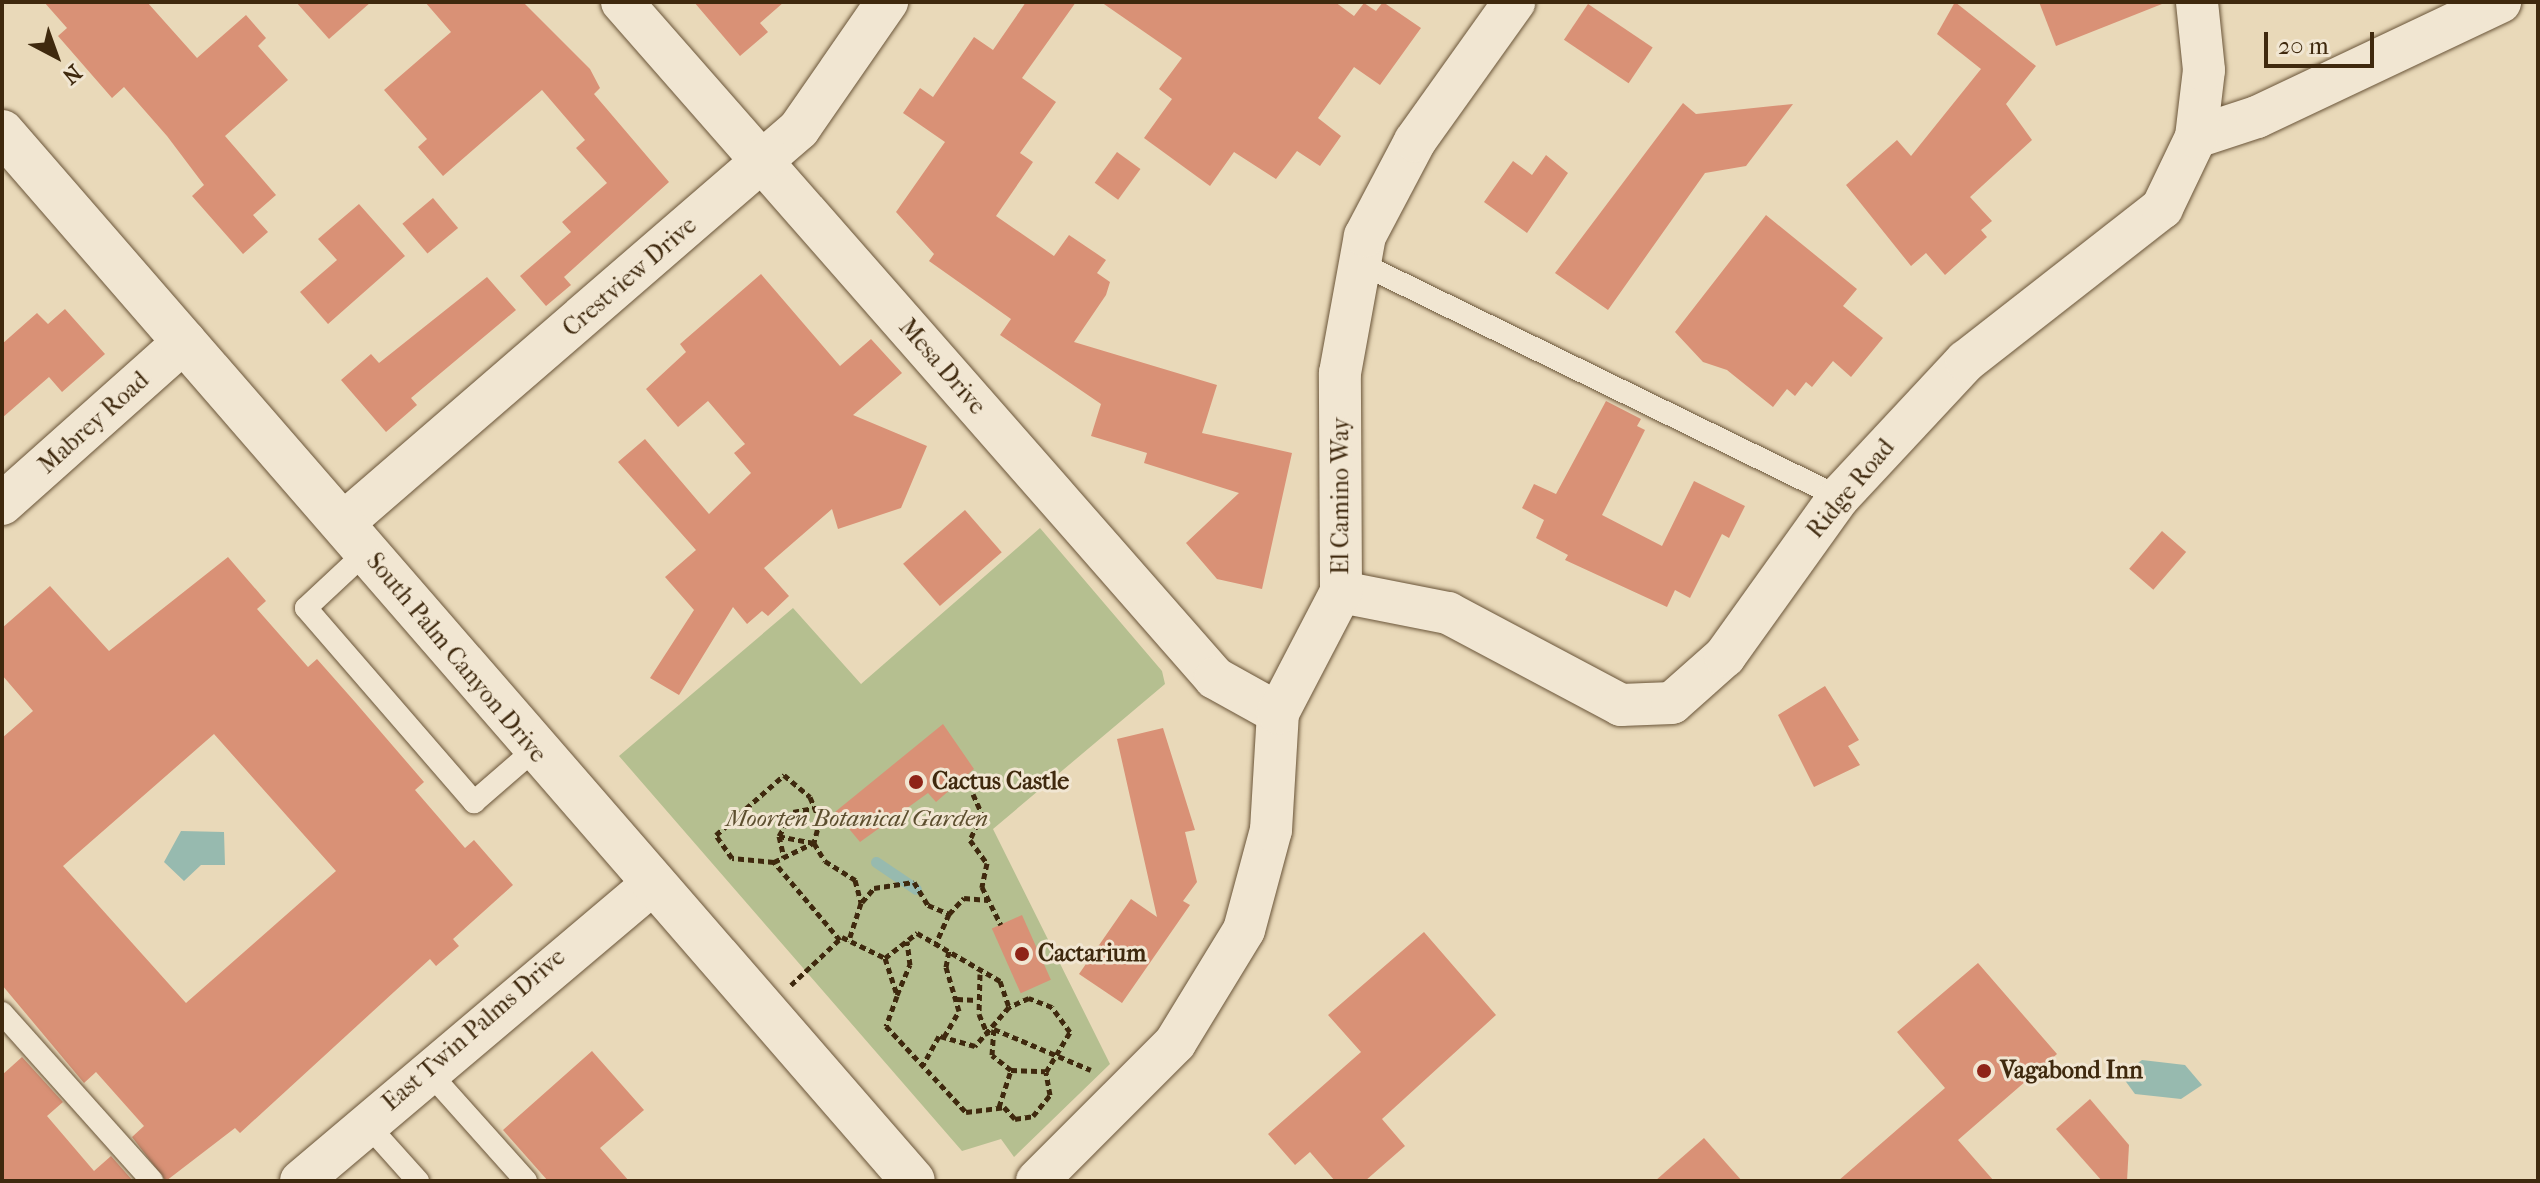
<!DOCTYPE html>
<style>
body{margin:0}
#map{position:relative;width:2540px;height:1183px;overflow:hidden;background:#e9d9b9;font-family:"IM FELL French Canon",serif}
div>[style]{position:absolute}
[style*='--x']{left:calc(var(--x)*1px);top:calc(var(--y)*1px);width:calc(var(--w)*1px);rotate:calc(var(--a)*1deg)}
.green>*{inset:0;background:#b5bf90}
.water>*{inset:0;background:#97baaf}
.stream>*{height:11px;margin:-5.5px;padding:0 5.5px;transform-origin:5.5px;border-radius:5.5px;background:#97baaf}
.building>*{inset:0;background:#d99176;transform-origin:0 0}
.path>*{height:5px;margin-top:-2.5px;transform-origin:0;background:repeating-linear-gradient(90deg,#3f290e 0 6px,transparent 0 10px)}
.roads{filter:drop-shadow(0 0 2px #6a5539) drop-shadow(0 0 2px #6a5539)}
.lane>*{height:22px;margin:-11px;padding:0 11px;transform-origin:11px;border-radius:11px;background:#f1e6d2}
.street>*{height:42px;margin:-21px;padding:0 21px;transform-origin:21px;border-radius:21px;background:#f1e6d2}
.secondary>*{height:44px;margin:-22px;padding:0 22px;transform-origin:22px;border-radius:22px;background:#f1e6d2}
.dots>*{width:22px;height:22px;translate:-50% -50%;box-sizing:border-box;border:4px solid #f1e6d2;border-radius:50%}
span{translate:-50% -50%;white-space:nowrap;text-align:center;line-height:1.15;-webkit-text-stroke:6px #f1e6d2;paint-order:stroke}
.street-label{font-size:24px;color:#3f290e}
.poi-label{font-size:24px;color:#3f290e;font-weight:700}
.left{translate:0 -50%;text-align:left}
.park-label{font-size:24px;color:#5c4e2e;font-style:italic}
.frame{position:absolute;inset:0;border:4px solid #3f290e;pointer-events:none}
.north{position:absolute;left:16px;top:16px;width:80px;height:80px;-webkit-text-stroke:6px #f1e6d2;paint-order:stroke;rotate:139deg;font-size:22px;font-weight:700;line-height:32px;text-align:center;color:#3f290e}
.north::after{content:'';display:block;margin:auto;width:28px;height:36px;background:#3f290e;clip-path:polygon(50% 0,100% 100%,50% 72%,0 100%)}
.scale{position:absolute;left:2264px;top:32px;width:110px;height:36px;box-sizing:border-box;border:4px solid #3f290e;border-top:0;padding-left:10px;font-size:24px;line-height:28px;white-space:nowrap;color:#3f290e;-webkit-text-stroke:6px #f1e6d2;paint-order:stroke}
</style>
<div id="map">
<div class="green">
<div style="clip-path:polygon(1040px 528px,1162px 671px,1165px 684px,993px 829px,1110px 1064px,1014px 1157px,1001px 1139px,962px 1151px,619px 756px,793px 608px,861px 684px)"></div>
</div>
<div class="water">
<div style="clip-path:polygon(181px 831px,224px 832px,225px 865px,201px 865px,184px 881px,164px 862px)"></div>
<div style="clip-path:polygon(2142px 1060px,2185px 1065px,2202px 1085px,2181px 1099px,2135px 1094px,2121px 1075px)"></div>
</div>
<div class="stream">
<div style="--x:876;--y:862;--w:48;--a:34"></div>
</div>
<div class="building">
<div style="clip-path:polygon(44px 2px,147px 2px,197px 58px,246px 15px,266px 38px,258px 46px,288px 80px,225px 136px,276px 195px,253px 215px,268px 232px,243px 254px,192px 196px,204px 185px,167px 136px,124px 87px,112px 98px,58px 36px,67px 28px)"></div>
<div style="clip-path:polygon(296px 2px,371px 2px,329px 39px)"></div>
<div style="clip-path:polygon(425px 2px,523px 2px,590px 69px,600px 88px,594px 94px,669px 182px,564px 277px,571px 285px,546px 306px,520px 276px,571px 232px,562px 222px,607px 183px,576px 148px,585px 140px,542px 90px,443px 176px,418px 147px,427px 139px,384px 90px,451px 32px)"></div>
<div style="clip-path:polygon(694px 2px,784px 2px,760px 23px,768px 32px,740px 56px)"></div>
<div style="clip-path:polygon(1026px 2px,1076px 2px,1022px 78px,1056px 102px,1020px 153px,1033px 162px,996px 216px,1054px 256px,1069px 235px,1106px 260px,1097px 273px,1110px 282px,1106px 295px,1074px 342px,1217px 385px,1202px 433px,1292px 453px,1262px 589px,1217px 579px,1186px 543px,1239px 493px,1144px 463px,1147px 453px,1091px 436px,1101px 404px,1000px 335px,1011px 319px,929px 261px,934px 254px,896px 212px,945px 142px,903px 113px,920px 88px,933px 97px,974px 37px,993px 50px)"></div>
<div style="clip-path:polygon(1101px 2px,1335px 2px,1354px 16px,1364px 3px,1376px 11px,1383px 2px,1421px 28px,1380px 85px,1354px 67px,1318px 118px,1341px 136px,1320px 166px,1297px 151px,1276px 179px,1234px 152px,1210px 186px,1144px 138px,1172px 99px,1159px 89px,1182px 58px)"></div>
<div style="clip-path:polygon(1955px 2px,2036px 66px,2006px 104px,2032px 140px,1970px 197px,1992px 221px,1981px 230px,1987px 237px,1945px 275px,1926px 253px,1911px 266px,1846px 185px,1897px 140px,1911px 156px,1981px 69px,1937px 34px)"></div>
<div style="clip-path:polygon(2039px 2px,2161px 2px,2162px 4px,2056px 46px)"></div>
<div style="left:1588px;top:4px;width:78px;height:43px;rotate:34deg"></div>
<div style="clip-path:polygon(1683px 103px,1696px 114px,1793px 104px,1746px 166px,1705px 173px,1608px 310px,1555px 273px)"></div>
<div style="left:1117px;top:152px;width:29px;height:38px;rotate:36deg"></div>
<div style="clip-path:polygon(1546px 155px,1568px 173px,1527px 233px,1484px 202px,1513px 161px,1532px 175px)"></div>
<div style="left:433px;top:198px;width:39px;height:40px;rotate:50deg"></div>
<div style="clip-path:polygon(359px 204px,405px 256px,328px 324px,300px 292px,337px 260px,318px 239px)"></div>
<div style="clip-path:polygon(1766px 215px,1857px 289px,1843px 306px,1883px 338px,1851px 377px,1833px 361px,1812px 387px,1806px 382px,1795px 396px,1787px 389px,1773px 407px,1727px 370px,1703px 362px,1675px 332px)"></div>
<div style="clip-path:polygon(761px 274px,840px 366px,871px 339px,902px 373px,853px 415px,927px 446px,901px 508px,838px 529px,832px 509px,764px 568px,789px 596px,768px 616px,762px 611px,747px 624px,733px 607px,679px 695px,650px 678px,694px 610px,665px 577px,696px 550px,618px 462px,645px 439px,709px 514px,751px 473px,734px 453px,745px 444px,708px 401px,678px 427px,646px 389px,686px 352px,680px 344px)"></div>
<div style="clip-path:polygon(487px 277px,516px 310px,411px 398px,417px 405px,386px 432px,341px 380px,371px 354px,379px 363px)"></div>
<div style="clip-path:polygon(65px 309px,105px 354px,62px 392px,49px 377px,2px 418px,2px 344px,37px 313px,48px 324px)"></div>
<div style="clip-path:polygon(1606px 401px,1641px 419px,1637px 426px,1645px 430px,1602px 515px,1662px 546px,1694px 481px,1745px 506px,1729px 538px,1722px 534px,1690px 598px,1675px 590px,1667px 607px,1565px 560px,1568px 555px,1536px 538px,1544px 520px,1522px 508px,1534px 484px,1556px 494px)"></div>
<div style="left:965px;top:510px;width:56px;height:82px;rotate:49deg"></div>
<div style="left:2162px;top:531px;width:32px;height:50px;rotate:41deg"></div>
<div style="clip-path:polygon(evenodd,228px 557px,266px 601px,257px 609px,308px 667px,317px 659px,355px 702px,424px 782px,415px 790px,465px 848px,474px 840px,513px 885px,453px 939px,459px 946px,436px 966px,430px 959px,240px 1133px,235px 1128px,166px 1181px,132px 1137px,144px 1126px,96px 1072px,84px 1083px,2px 985px,2px 738px,33px 711px,2px 675px,2px 628px,50px 586px,109px 651px,228px 557px,214px 734px,336px 871px,186px 1003px,63px 866px,214px 734px)"></div>
<div style="clip-path:polygon(1825px 686px,1859px 740px,1848px 746px,1860px 765px,1814px 787px,1778px 715px)"></div>
<div style="clip-path:polygon(943px 724px,974px 769px,936px 802px,928px 793px,860px 842px,835px 812px)"></div>
<div style="clip-path:polygon(1163px 728px,1195px 830px,1185px 832px,1197px 882px,1183px 901px,1190px 905px,1122px 1003px,1079px 974px,1131px 899px,1157px 917px,1117px 739px)"></div>
<div style="left:1022px;top:915px;width:71px;height:33px;rotate:66deg"></div>
<div style="clip-path:polygon(1424px 932px,1496px 1015px,1382px 1119px,1405px 1146px,1365px 1181px,1335px 1181px,1310px 1152px,1295px 1165px,1268px 1134px,1361px 1052px,1328px 1015px)"></div>
<div style="clip-path:polygon(1978px 963px,2057px 1054px,1958px 1140px,1994px 1181px,1838px 1181px,1945px 1088px,1897px 1032px)"></div>
<div style="clip-path:polygon(592px 1051px,644px 1110px,600px 1148px,629px 1181px,548px 1181px,503px 1130px)"></div>
<div style="clip-path:polygon(22px 1057px,63px 1102px,47px 1116px,94px 1171px,111px 1156px,133px 1181px,2px 1181px,2px 1075px)"></div>
<div style="clip-path:polygon(2090px 1099px,2129px 1145px,2127px 1181px,2102px 1181px,2056px 1129px)"></div>
<div style="clip-path:polygon(1704px 1138px,1742px 1181px,1655px 1181px)"></div>
</div>
<div class="path">
<div style="--x:973;--y:794;--w:22;--a:66"></div>
<div style="--x:982;--y:814;--w:29;--a:115"></div>
<div style="--x:970;--y:840;--w:29;--a:54"></div>
<div style="--x:987;--y:863;--w:25;--a:102"></div>
<div style="--x:982;--y:887;--w:42;--a:63.4"></div>
<div style="--x:779;--y:836;--w:22;--a:77"></div>
<div style="--x:814;--y:843;--w:36;--a:-169"></div>
<div style="--x:779;--y:836;--w:28;--a:-60"></div>
<div style="--x:793;--y:812;--w:21;--a:-11"></div>
<div style="--x:774;--y:862;--w:43;--a:-26"></div>
<div style="--x:862;--y:902;--w:18;--a:-49"></div>
<div style="--x:874;--y:888;--w:40;--a:-8.5"></div>
<div style="--x:914;--y:882;--w:27;--a:59"></div>
<div style="--x:928;--y:905;--w:23;--a:23"></div>
<div style="--x:949;--y:914;--w:32;--a:114"></div>
<div style="--x:949;--y:914;--w:22;--a:-47"></div>
<div style="--x:964;--y:898;--w:24;--a:5"></div>
<div style="--x:840;--y:940;--w:102;--a:-130.2"></div>
<div style="--x:774;--y:862;--w:42;--a:-174.6"></div>
<div style="--x:732;--y:858;--w:28;--a:-125"></div>
<div style="--x:716;--y:835;--w:91;--a:-41.4"></div>
<div style="--x:784;--y:775;--w:34;--a:40"></div>
<div style="--x:810;--y:797;--w:25;--a:67"></div>
<div style="--x:820;--y:820;--w:24;--a:105"></div>
<div style="--x:814;--y:843;--w:21;--a:59"></div>
<div style="--x:825;--y:861;--w:36;--a:32"></div>
<div style="--x:855;--y:880;--w:24;--a:75"></div>
<div style="--x:861;--y:903;--w:40;--a:108"></div>
<div style="--x:885;--y:958;--w:41;--a:-38"></div>
<div style="--x:917;--y:933;--w:96;--a:30"></div>
<div style="--x:1000;--y:981;--w:28;--a:71"></div>
<div style="--x:980;--y:974;--w:40;--a:91.4"></div>
<div style="--x:979;--y:1014;--w:23;--a:67"></div>
<div style="--x:791;--y:985;--w:70;--a:-43.3"></div>
<div style="--x:842;--y:937;--w:48;--a:26"></div>
<div style="--x:885;--y:958;--w:40;--a:72"></div>
<div style="--x:897;--y:996;--w:32;--a:110"></div>
<div style="--x:886;--y:1026;--w:117;--a:47.1"></div>
<div style="--x:966;--y:1112;--w:38;--a:-7"></div>
<div style="--x:1004;--y:1107;--w:16;--a:47"></div>
<div style="--x:1015;--y:1119;--w:18;--a:-9"></div>
<div style="--x:1033;--y:1116;--w:27;--a:-51"></div>
<div style="--x:1050;--y:1095;--w:23;--a:-100"></div>
<div style="--x:1046;--y:1072;--w:47;--a:-59"></div>
<div style="--x:1070;--y:1032;--w:31;--a:-126"></div>
<div style="--x:1052;--y:1007;--w:25;--a:-159"></div>
<div style="--x:1029;--y:998;--w:22;--a:156"></div>
<div style="--x:1009;--y:1007;--w:52;--a:131.1"></div>
<div style="--x:975;--y:1046;--w:37;--a:-164"></div>
<div style="--x:939;--y:1036;--w:33;--a:119"></div>
<div style="--x:897;--y:995;--w:33;--a:-67"></div>
<div style="--x:910;--y:965;--w:24;--a:-97"></div>
<div style="--x:957;--y:999;--w:20;--a:3"></div>
<div style="--x:944;--y:1037;--w:30;--a:-60"></div>
<div style="--x:959;--y:1011;--w:46;--a:-106.5"></div>
<div style="--x:946;--y:967;--w:17;--a:-80"></div>
<div style="--x:1011;--y:1070;--w:24;--a:-142"></div>
<div style="--x:992;--y:1055;--w:26;--a:-86"></div>
<div style="--x:994;--y:1029;--w:105;--a:22.9"></div>
<div style="--x:999;--y:1107;--w:39;--a:-72"></div>
<div style="--x:1011;--y:1070;--w:34;--a:2"></div>
</div>
<div class="roads">
<div class="lane">
<div style="--x:1360;--y:263;--w:533;--a:26.04"></div>
<div style="--x:366;--y:552;--w:82;--a:137"></div>
<div style="--x:306;--y:608;--w:257;--a:49.1"></div>
<div style="--x:474;--y:802;--w:79;--a:-40.9"></div>
<div style="--x:2;--y:1013;--w:225;--a:48.2"></div>
<div style="--x:426;--y:1069;--w:150;--a:48.2"></div>
<div style="--x:366;--y:1123;--w:78;--a:48.1"></div>
</div>
<div class="street">
<div style="--x:622;--y:2;--w:899;--a:48.74"></div>
<div style="--x:1215;--y:678;--w:72;--a:29.1"></div>
<div style="--x:2196;--y:137;--w:64;--a:-18.2"></div>
<div style="--x:2257;--y:117;--w:269;--a:-25.3"></div>
<div style="--x:2;--y:504;--w:245;--a:-41.7"></div>
<div style="--x:342;--y:524;--w:604;--a:-40.84"></div>
<div style="--x:799;--y:129;--w:155;--a:-55.3"></div>
<div style="--x:1341;--y:592;--w:109;--a:11.1"></div>
<div style="--x:1448;--y:613;--w:196;--a:28"></div>
<div style="--x:1621;--y:705;--w:51;--a:-2.2"></div>
<div style="--x:1672;--y:703;--w:71;--a:-41.6"></div>
<div style="--x:1725;--y:656;--w:196;--a:-54.4"></div>
<div style="--x:1839;--y:497;--w:186;--a:-47"></div>
<div style="--x:1966;--y:361;--w:249;--a:-38"></div>
<div style="--x:2162;--y:208;--w:79;--a:-64.4"></div>
<div style="--x:2196;--y:137;--w:67;--a:-83.2"></div>
<div style="--x:2204;--y:70;--w:68;--a:-95.9"></div>
<div style="--x:301;--y:1181;--w:460;--a:-40.2"></div>
<div style="--x:1037;--y:1181;--w:195;--a:-45"></div>
<div style="--x:1175;--y:1043;--w:132;--a:-58.6"></div>
<div style="--x:1244;--y:930;--w:104;--a:-74.9"></div>
<div style="--x:1271;--y:830;--w:117;--a:-86.6"></div>
<div style="--x:1278;--y:713;--w:136;--a:-62.5"></div>
<div style="--x:1341;--y:592;--w:219;--a:-90.3"></div>
<div style="--x:1340;--y:373;--w:139;--a:-79.7"></div>
<div style="--x:1365;--y:236;--w:107;--a:-62.2"></div>
<div style="--x:1415;--y:141;--w:171;--a:-54.5"></div>
</div>
<div class="secondary">
<div style="--x:2;--y:132;--w:1389;--a:49.03"></div>
</div>
</div>
<div class="dots">
<div style="left:916px;top:782px;background:#8f2418"></div>
<div style="left:1022px;top:954px;background:#8f2418"></div>
<div style="left:1984px;top:1071px;background:#8f2418"></div>
</div>
<div class="street-label">
<span style="left:630px;top:277px;rotate:-41deg">Crestview Drive</span>
<span style="left:942px;top:367px;rotate:49deg">Mesa Drive</span>
<span style="left:94px;top:423px;rotate:-42deg">Mabrey Road</span>
<span style="left:1851px;top:489px;rotate:-50deg">Ridge Road</span>
<span style="left:1341px;top:496px;rotate:-90deg">El Camino Way</span>
<span style="left:456px;top:658px;rotate:50deg">South Palm Canyon Drive</span>
<span style="left:474px;top:1030px;rotate:-41deg">East Twin Palms Drive</span>
</div>
<div class="poi-label">
<span class="left" style="left:932px;top:782px">Cactus Castle</span>
<span class="left" style="left:1038px;top:954px">Cactarium</span>
<span class="left" style="left:2000px;top:1071px">Vagabond Inn</span>
</div>
<div class="park-label">
<span style="left:857px;top:819px">Moorten Botanical Garden</span>
</div>
<div class="frame"></div>
<div class="north">N</div>
<div class="scale">20 m</div>
</div>
